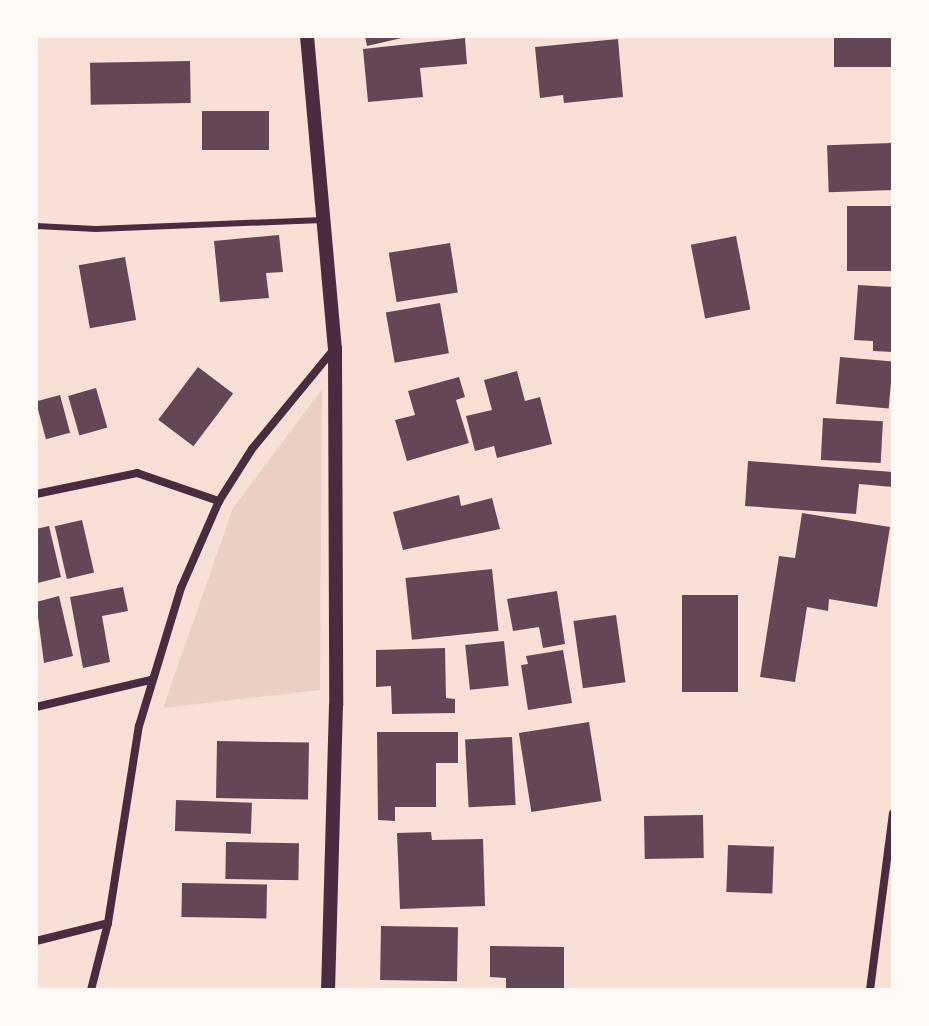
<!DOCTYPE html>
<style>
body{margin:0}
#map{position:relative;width:929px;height:1026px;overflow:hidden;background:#f7e1d7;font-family:Ubuntu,sans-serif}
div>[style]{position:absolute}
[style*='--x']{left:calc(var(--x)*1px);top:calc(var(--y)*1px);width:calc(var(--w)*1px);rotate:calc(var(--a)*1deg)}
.green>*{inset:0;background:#ebcfc5}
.building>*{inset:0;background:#644757;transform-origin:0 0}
.service>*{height:6px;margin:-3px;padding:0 3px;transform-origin:3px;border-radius:3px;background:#4a2c40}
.minor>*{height:8px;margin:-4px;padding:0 4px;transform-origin:4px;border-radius:4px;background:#4a2c40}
.tertiary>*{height:14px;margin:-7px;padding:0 7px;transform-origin:7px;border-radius:7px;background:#4a2c40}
span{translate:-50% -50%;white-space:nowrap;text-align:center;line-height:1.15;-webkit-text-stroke:7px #fffaf5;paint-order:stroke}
.frame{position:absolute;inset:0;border:38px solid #fffaf5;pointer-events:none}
</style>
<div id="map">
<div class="green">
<div style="clip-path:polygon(322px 389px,320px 690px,163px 708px,233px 508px)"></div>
</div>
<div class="building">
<div style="clip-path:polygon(365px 36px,406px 36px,406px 37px,367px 46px)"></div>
<div style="left:834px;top:36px;width:59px;height:31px"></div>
<div style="clip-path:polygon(465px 38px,467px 64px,420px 68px,423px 97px,368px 102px,363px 49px)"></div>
<div style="clip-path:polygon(618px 39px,623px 97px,564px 103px,563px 95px,540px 98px,535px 47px)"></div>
<div style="left:190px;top:61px;width:42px;height:100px;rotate:89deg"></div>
<div style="left:202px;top:111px;width:67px;height:39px"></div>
<div style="left:891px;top:143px;width:47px;height:64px;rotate:88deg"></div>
<div style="left:893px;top:206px;width:65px;height:46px;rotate:90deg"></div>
<div style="clip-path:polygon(279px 235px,283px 272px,266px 273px,269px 298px,220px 302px,214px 241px)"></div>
<div style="left:736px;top:236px;width:75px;height:46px;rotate:79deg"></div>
<div style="left:450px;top:243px;width:50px;height:62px;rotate:81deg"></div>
<div style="left:125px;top:257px;width:64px;height:47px;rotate:80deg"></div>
<div style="clip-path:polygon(858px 285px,893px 287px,893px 352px,873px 351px,873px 341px,854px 340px)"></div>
<div style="left:440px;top:303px;width:51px;height:55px;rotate:80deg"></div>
<div style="left:840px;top:357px;width:53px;height:47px;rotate:5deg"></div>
<div style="left:198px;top:367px;width:44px;height:66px;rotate:37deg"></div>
<div style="clip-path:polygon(517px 371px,525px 401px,540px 397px,552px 444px,497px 458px,494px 446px,475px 451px,466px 416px,492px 410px,484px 380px)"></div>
<div style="clip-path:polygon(459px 377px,465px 397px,456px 400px,469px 443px,407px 461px,395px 420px,415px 415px,408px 391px)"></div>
<div style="left:96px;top:388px;width:41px;height:29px;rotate:74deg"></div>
<div style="left:60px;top:395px;width:39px;height:25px;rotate:75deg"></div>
<div style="left:823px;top:418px;width:60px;height:42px;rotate:3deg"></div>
<div style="clip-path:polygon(748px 461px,893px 472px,893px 487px,859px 484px,856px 514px,745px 506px)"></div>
<div style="clip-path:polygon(459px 495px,461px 506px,492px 498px,500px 529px,403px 550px,393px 512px)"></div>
<div style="clip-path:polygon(802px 513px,890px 527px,877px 607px,829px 599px,828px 611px,807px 607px,795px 682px,760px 677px,779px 556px,795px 558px)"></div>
<div style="left:82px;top:520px;width:54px;height:28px;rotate:77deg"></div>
<div style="clip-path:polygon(49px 526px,61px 577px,38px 583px,36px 529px)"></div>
<div style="left:492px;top:569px;width:62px;height:87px;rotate:84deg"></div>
<div style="clip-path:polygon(123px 587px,128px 611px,102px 616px,110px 662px,83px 668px,70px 597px)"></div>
<div style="clip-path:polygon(557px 591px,565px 644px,543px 648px,539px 627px,513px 631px,507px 599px)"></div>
<div style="left:682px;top:595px;width:56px;height:97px"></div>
<div style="clip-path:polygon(59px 596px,73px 656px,44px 663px,36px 602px)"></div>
<div style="left:616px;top:615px;width:68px;height:43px;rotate:82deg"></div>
<div style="left:504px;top:641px;width:45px;height:39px;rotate:84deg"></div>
<div style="clip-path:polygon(445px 648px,446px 698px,455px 699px,455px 713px,392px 714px,391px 686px,376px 687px,376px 650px)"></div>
<div style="clip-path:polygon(563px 650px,572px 703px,528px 710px,521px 665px,528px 664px,526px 656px)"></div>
<div style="left:589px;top:722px;width:80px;height:71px;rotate:81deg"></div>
<div style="clip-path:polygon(377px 732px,458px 732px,458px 763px,436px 763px,436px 807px,395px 807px,395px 821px,378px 820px)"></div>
<div style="left:512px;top:737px;width:68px;height:47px;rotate:87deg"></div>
<div style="left:217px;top:741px;width:92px;height:57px;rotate:1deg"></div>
<div style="left:176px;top:800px;width:76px;height:31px;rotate:2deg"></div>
<div style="left:703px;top:815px;width:43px;height:59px;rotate:89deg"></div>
<div style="clip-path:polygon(431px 832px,432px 840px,483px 839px,485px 906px,400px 909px,397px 833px)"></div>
<div style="left:226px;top:842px;width:73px;height:37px;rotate:1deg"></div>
<div style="left:728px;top:845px;width:46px;height:47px;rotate:2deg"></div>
<div style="left:182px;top:883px;width:85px;height:34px;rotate:1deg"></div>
<div style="left:381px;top:926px;width:77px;height:54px;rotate:1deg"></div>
<div style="clip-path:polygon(490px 946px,564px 947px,564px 990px,506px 990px,506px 978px,490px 977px)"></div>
</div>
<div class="service">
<div style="--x:36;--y:226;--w:60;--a:2.9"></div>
<div style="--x:96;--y:229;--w:227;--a:-2.3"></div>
</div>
<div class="minor">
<div style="--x:36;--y:494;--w:103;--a:-11.7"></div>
<div style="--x:137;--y:473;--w:87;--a:18.9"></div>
<div style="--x:36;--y:707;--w:117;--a:-13.3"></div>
<div style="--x:36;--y:941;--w:74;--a:-14"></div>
<div style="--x:91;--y:990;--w:69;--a:-75.8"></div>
<div style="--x:108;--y:923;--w:199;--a:-81.1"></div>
<div style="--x:139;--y:726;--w:144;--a:-73.1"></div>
<div style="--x:181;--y:588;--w:95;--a:-66.4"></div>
<div style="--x:219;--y:501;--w:62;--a:-57.6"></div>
<div style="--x:252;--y:449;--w:129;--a:-50.6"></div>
<div style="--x:870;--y:990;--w:178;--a:-82.6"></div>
</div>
<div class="tertiary">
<div style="--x:307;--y:36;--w:313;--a:84.9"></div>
<div style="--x:335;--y:348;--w:357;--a:89.8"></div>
<div style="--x:336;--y:705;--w:285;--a:91.6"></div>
</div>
<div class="frame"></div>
</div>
